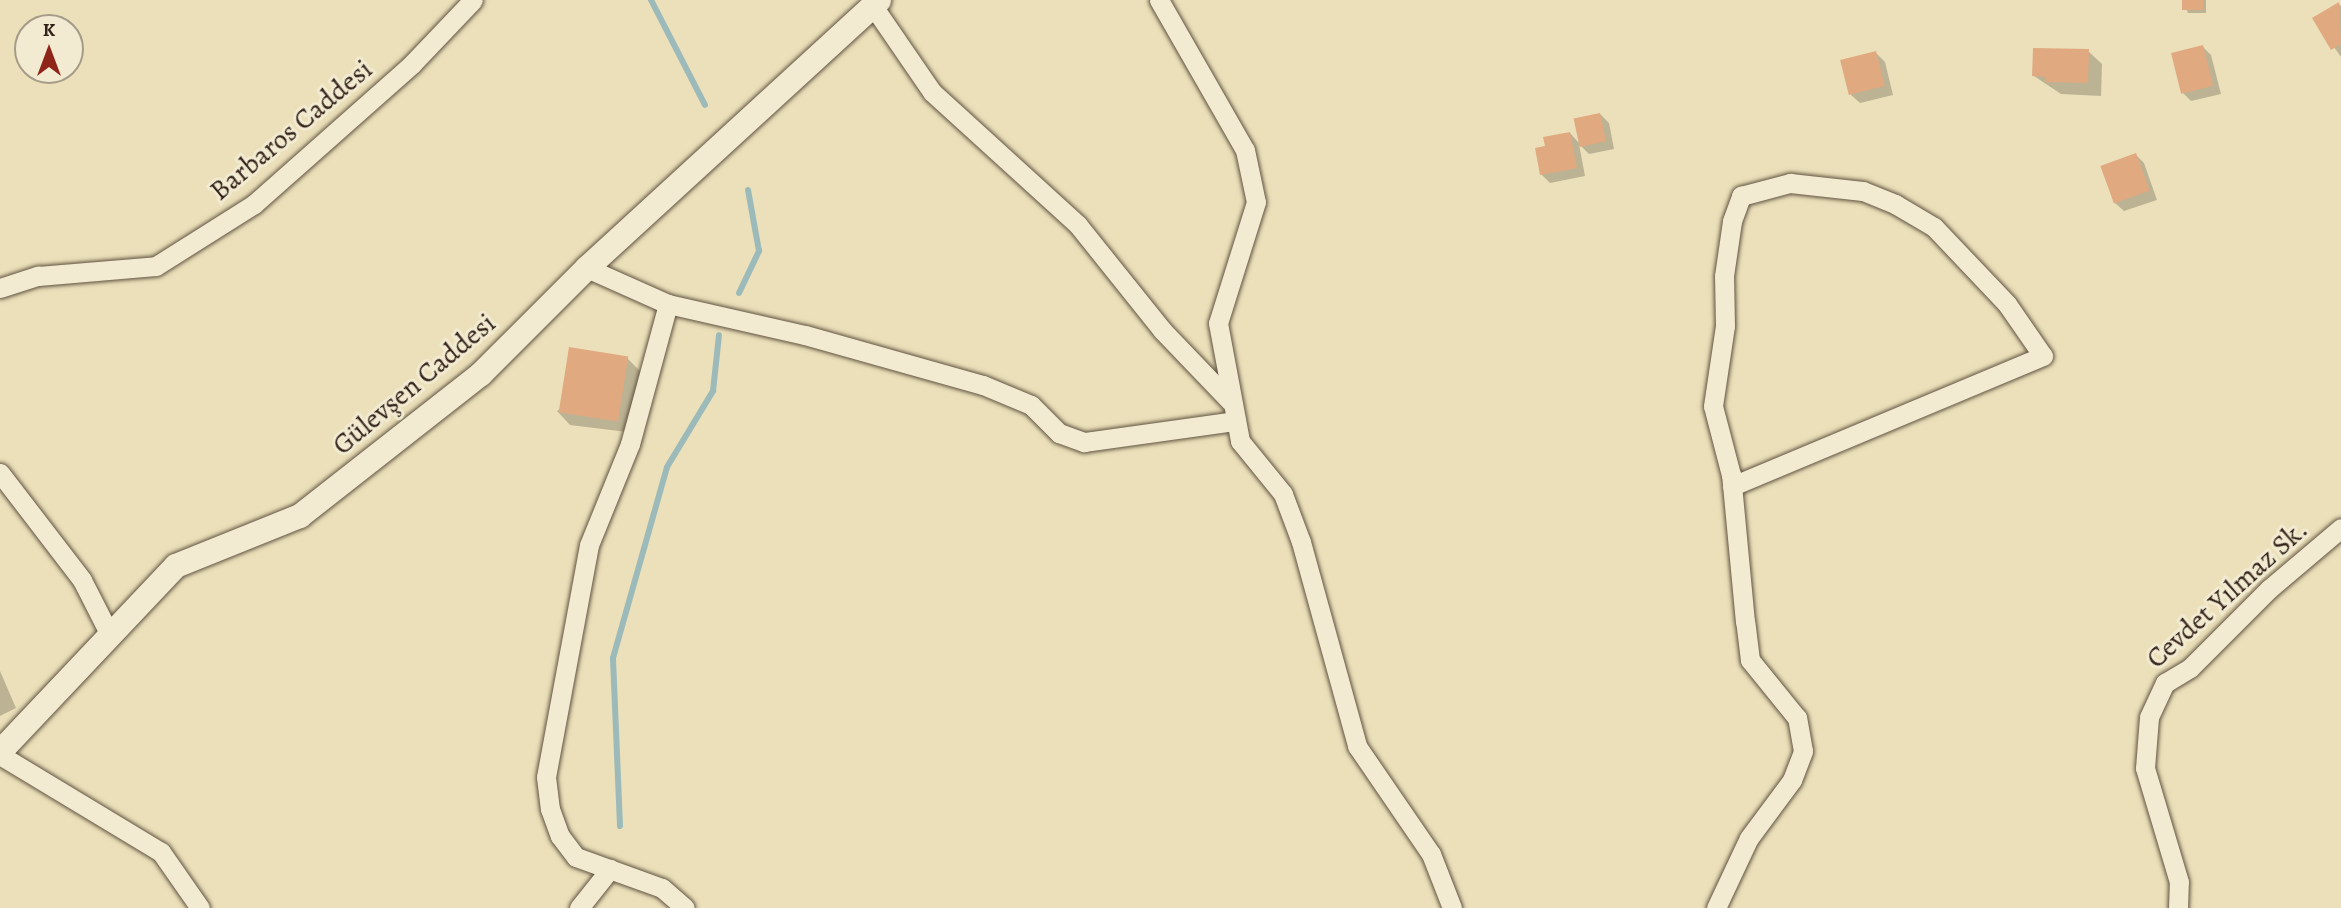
<!DOCTYPE html>
<meta charset="utf-8">
<style>
body{margin:0}
#map{position:relative;width:2341px;height:908px;overflow:hidden;background:#ebe0b9;font-family:Alegreya,serif}
div>[style]{position:absolute}
[style*='--x']{left:calc(var(--x)*1px);top:calc(var(--y)*1px);width:calc(var(--w)*1px);rotate:calc(var(--a)*1deg)}
.shadow>*{inset:0;background:#0003}
.stream>*{height:6px;margin:-3px;padding:0 3px;transform-origin:3px;border-radius:3px;background:#9cbaba}
.building>*{inset:0;background:#e1a980;transform-origin:0 0}
.roads{filter:drop-shadow(0 0 2px #605241) drop-shadow(0 0 2px #605241)}
.minor>*{height:19px;margin:-9.5px;padding:0 9.5px;transform-origin:9.5px;border-radius:9.5px;background:#f2ebd2}
.tertiary>*{height:24px;margin:-12px;padding:0 12px;transform-origin:12px;border-radius:12px;background:#f2ebd2}
span{translate:-50% -50%;white-space:nowrap;text-align:center;line-height:1.15;-webkit-text-stroke:6px #f2ebd2;paint-order:stroke}
.street-label{font-size:28px;color:#322219}
.north{position:absolute;left:14px;top:14px;width:70px;height:70px;box-sizing:border-box;background:#f2ebd2;border:2px solid #a59b88;border-radius:50%;rotate:0deg;font-size:19px;font-weight:700;line-height:28px;text-align:center;color:#322219}
.north::after{content:'';display:block;margin:auto;width:24px;height:32px;background:#8f2418;clip-path:polygon(50% 0,100% 100%,50% 72%,0 100%)}
</style>
<div id="map">
<div class="shadow">
<div style="clip-path:polygon(2183px 0,2206px 0,2206px 13px,2188px 13px)"></div>
<div style="clip-path:polygon(2339px 4px,2341px 6px,2341px 57px,2314px 19px)"></div>
<div style="clip-path:polygon(2203px 47px,2211px 55px,2221px 94px,2191px 101px,2182px 92px)"></div>
<div style="clip-path:polygon(2088px 51px,2102px 64px,2101px 96px,2061px 94px,2034px 76px)"></div>
<div style="clip-path:polygon(1876px 53px,1885px 62px,1893px 95px,1860px 103px,1851px 95px)"></div>
<div style="clip-path:polygon(1600px 114px,1609px 123px,1614px 149px,1589px 154px,1579px 144px,1585px 176px,1550px 183px,1541px 174px,1547px 147px,1570px 133px,1580px 144px)"></div>
<div style="clip-path:polygon(2136px 155px,2144px 163px,2157px 200px,2124px 211px,2115px 203px)"></div>
<div style="clip-path:polygon(627px 358px,640px 371px,627px 432px,570px 425px,557px 411px)"></div>
<div style="clip-path:polygon(0 671px,16px 708px,0 716px)"></div>
</div>
<div class="stream">
<div style="--x:651;--y:0;--w:118;--a:62.8"></div>
<div style="--x:739;--y:293;--w:47;--a:-64.5"></div>
<div style="--x:759;--y:251;--w:62;--a:-100.2"></div>
<div style="--x:620;--y:826;--w:168;--a:-92.4"></div>
<div style="--x:613;--y:658;--w:198;--a:-74.2"></div>
<div style="--x:667;--y:467;--w:89;--a:-58.8"></div>
<div style="--x:713;--y:391;--w:56;--a:-83.9"></div>
</div>
<div class="building">
<div style="left:2182px;top:0;width:21px;height:10px"></div>
<div style="clip-path:polygon(2339px 2px,2341px 44px,2331px 50px,2312px 18px)"></div>
<div style="left:2203px;top:45px;width:42px;height:33px;rotate:76deg"></div>
<div style="clip-path:polygon(2033px 48px,2089px 49px,2088px 83px,2046px 82px,2046px 77px,2032px 76px)"></div>
<div style="left:1876px;top:51px;width:36px;height:37px;rotate:76deg"></div>
<div style="left:1600px;top:113px;width:29px;height:27px;rotate:78deg"></div>
<div style="clip-path:polygon(1570px 132px,1577px 168px,1540px 175px,1535px 148px,1545px 146px,1543px 137px)"></div>
<div style="left:2136px;top:153px;width:40px;height:38px;rotate:70deg"></div>
<div style="left:569px;top:347px;width:60px;height:66px;rotate:9deg"></div>
</div>
<div class="roads">
<div class="minor">
<div style="--x:1159;--y:0;--w:173;--a:60.2"></div>
<div style="--x:1245;--y:150;--w:53;--a:78.1"></div>
<div style="--x:1256;--y:202;--w:127;--a:107.4"></div>
<div style="--x:1218;--y:323;--w:120;--a:79.4"></div>
<div style="--x:1240;--y:441;--w:68;--a:50.9"></div>
<div style="--x:1283;--y:494;--w:51;--a:69.4"></div>
<div style="--x:1301;--y:542;--w:212;--a:74.6"></div>
<div style="--x:1357;--y:746;--w:131;--a:55.6"></div>
<div style="--x:1431;--y:854;--w:58;--a:68.7"></div>
<div style="--x:873;--y:6;--w:104;--a:55.5"></div>
<div style="--x:932;--y:92;--w:197;--a:42.3"></div>
<div style="--x:1078;--y:225;--w:134;--a:51.3"></div>
<div style="--x:1162;--y:330;--w:98;--a:46.2"></div>
<div style="--x:587;--y:268;--w:89;--a:24"></div>
<div style="--x:668;--y:304;--w:140;--a:12.8"></div>
<div style="--x:805;--y:335;--w:185;--a:15.7"></div>
<div style="--x:983;--y:385;--w:52;--a:22.6"></div>
<div style="--x:1031;--y:405;--w:40;--a:45"></div>
<div style="--x:1059;--y:433;--w:27;--a:20"></div>
<div style="--x:1084;--y:442;--w:153;--a:-7.9"></div>
<div style="--x:0;--y:288;--w:40;--a:-18"></div>
<div style="--x:38;--y:276;--w:118;--a:-4.8"></div>
<div style="--x:156;--y:266;--w:116;--a:-32.3"></div>
<div style="--x:254;--y:204;--w:211;--a:-41.5"></div>
<div style="--x:412;--y:64;--w:88;--a:-46.4"></div>
<div style="--x:668;--y:304;--w:145;--a:105.2"></div>
<div style="--x:630;--y:444;--w:109;--a:112.1"></div>
<div style="--x:589;--y:545;--w:236;--a:100.5"></div>
<div style="--x:546;--y:777;--w:32;--a:83"></div>
<div style="--x:550;--y:809;--w:29;--a:70"></div>
<div style="--x:560;--y:836;--w:26;--a:53"></div>
<div style="--x:576;--y:857;--w:91;--a:19.8"></div>
<div style="--x:662;--y:888;--w:30;--a:41"></div>
<div style="--x:0;--y:473;--w:135;--a:52.5"></div>
<div style="--x:82;--y:580;--w:59;--a:63"></div>
<div style="--x:0;--y:755;--w:188;--a:31.1"></div>
<div style="--x:161;--y:852;--w:68;--a:55.1"></div>
<div style="--x:579;--y:908;--w:50;--a:-51.5"></div>
<div style="--x:1716;--y:908;--w:77;--a:-64.8"></div>
<div style="--x:1749;--y:838;--w:72;--a:-53.4"></div>
<div style="--x:1792;--y:780;--w:31;--a:-69"></div>
<div style="--x:1803;--y:751;--w:34;--a:-100"></div>
<div style="--x:1797;--y:718;--w:75;--a:-129"></div>
<div style="--x:1750;--y:660;--w:38;--a:-97"></div>
<div style="--x:1745;--y:622;--w:148;--a:-95.4"></div>
<div style="--x:1731;--y:475;--w:71;--a:-104.6"></div>
<div style="--x:1713;--y:406;--w:81;--a:-81.5"></div>
<div style="--x:1725;--y:326;--w:50;--a:-91.1"></div>
<div style="--x:1724;--y:276;--w:56;--a:-81.7"></div>
<div style="--x:1732;--y:221;--w:27;--a:-70"></div>
<div style="--x:1741;--y:196;--w:51;--a:-14.9"></div>
<div style="--x:1790;--y:183;--w:73;--a:6.3"></div>
<div style="--x:1863;--y:191;--w:35;--a:22"></div>
<div style="--x:1895;--y:204;--w:45;--a:30.5"></div>
<div style="--x:1934;--y:227;--w:106;--a:46.5"></div>
<div style="--x:2007;--y:304;--w:63;--a:55.3"></div>
<div style="--x:2043;--y:356;--w:337;--a:157.3"></div>
<div style="--x:2178;--y:908;--w:26;--a:-88"></div>
<div style="--x:2179;--y:882;--w:119;--a:-106.6"></div>
<div style="--x:2145;--y:768;--w:51;--a:-85.5"></div>
<div style="--x:2149;--y:717;--w:38;--a:-65"></div>
<div style="--x:2165;--y:683;--w:29;--a:-31"></div>
<div style="--x:2190;--y:668;--w:112;--a:-45"></div>
<div style="--x:2269;--y:589;--w:94;--a:-40.3"></div>
</div>
<div class="tertiary">
<div style="--x:0;--y:752;--w:256;--a:-46.6"></div>
<div style="--x:176;--y:566;--w:134;--a:-22"></div>
<div style="--x:300;--y:516;--w:230;--a:-38.1"></div>
<div style="--x:481;--y:374;--w:150;--a:-45"></div>
<div style="--x:587;--y:268;--w:396;--a:-42.5"></div>
</div>
</div>
<div class="street-label">
<span style="left:291px;top:130px;rotate:-40deg">Barbaros Caddesi</span>
<span style="left:414px;top:384px;rotate:-40deg">Gülevşen Caddesi</span>
<span style="left:2227px;top:594px;rotate:-42deg">Cevdet Yılmaz Sk.</span>
</div>
<div class="north">K</div>
</div>
